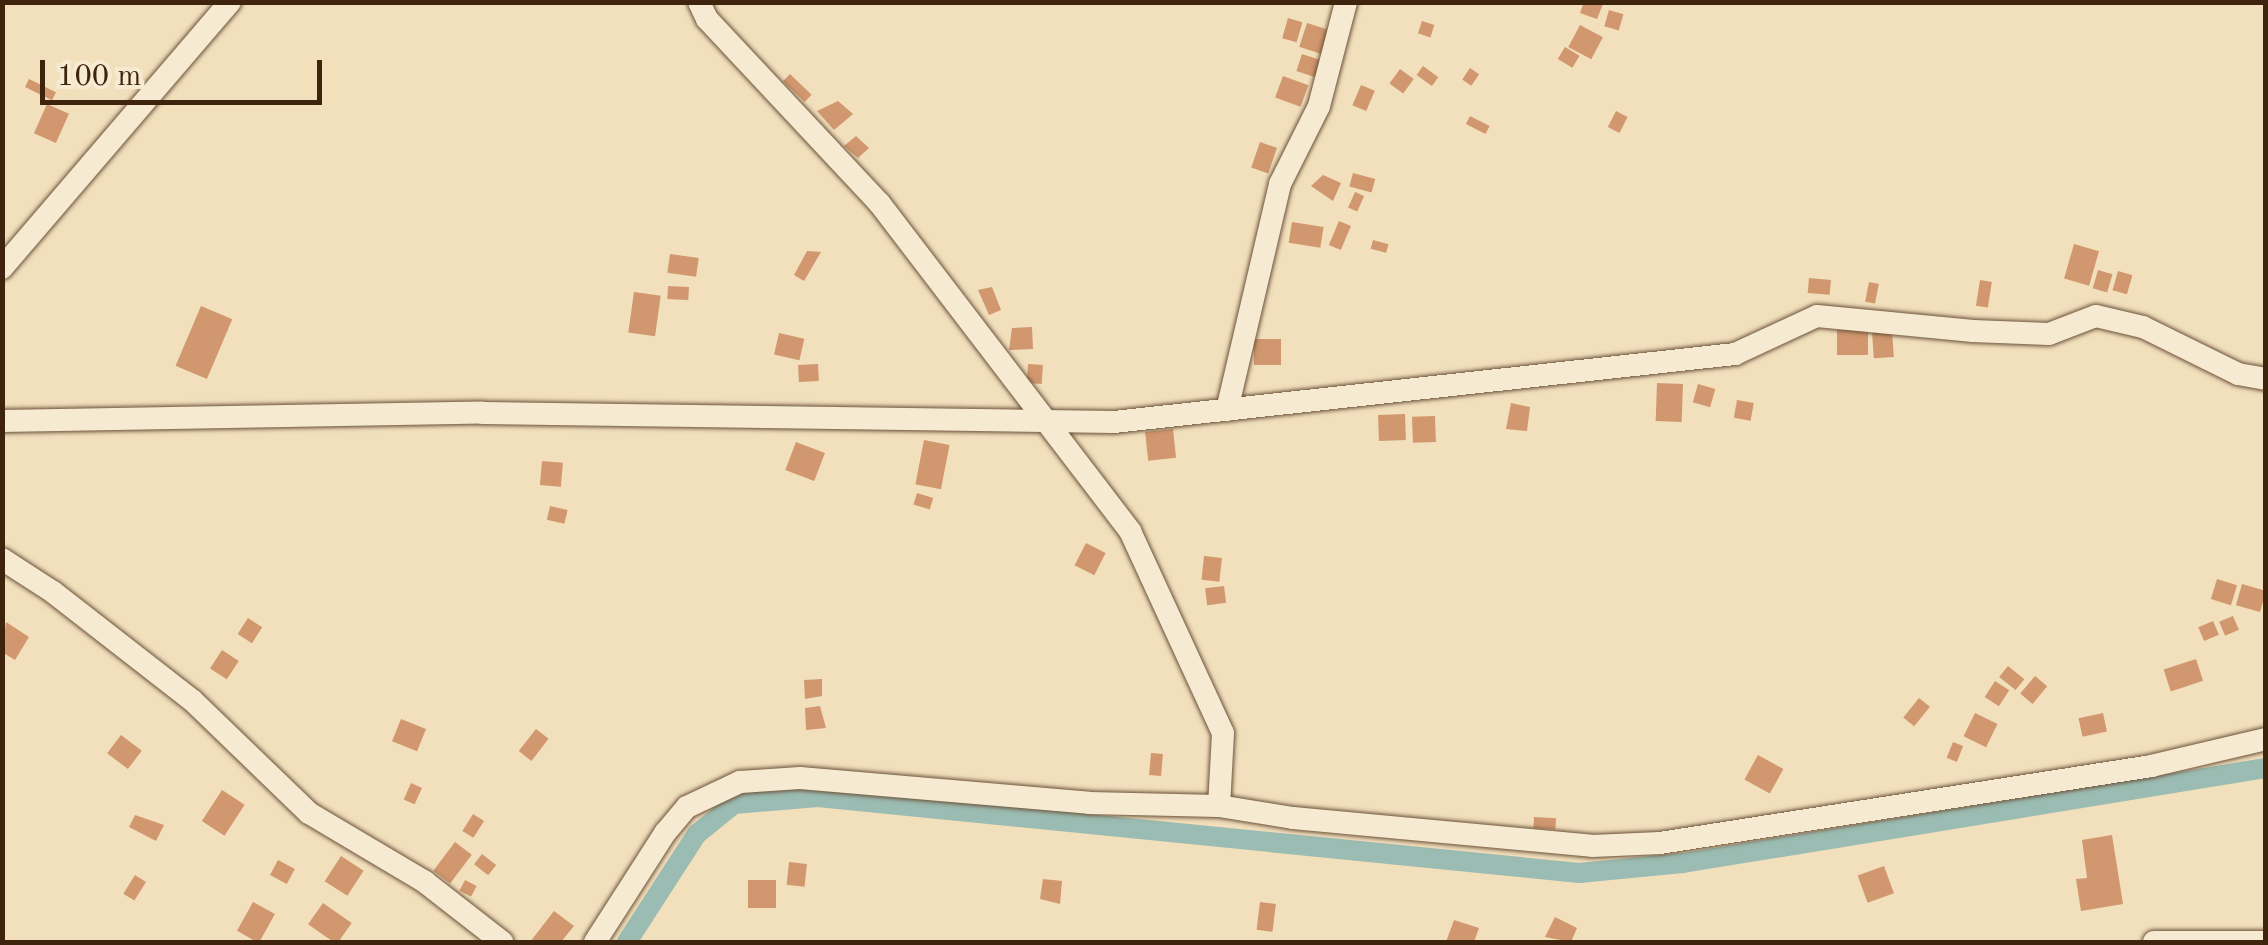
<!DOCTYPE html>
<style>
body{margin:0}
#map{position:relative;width:2268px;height:945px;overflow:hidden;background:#f2dfbc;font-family:"Old Standard TT",serif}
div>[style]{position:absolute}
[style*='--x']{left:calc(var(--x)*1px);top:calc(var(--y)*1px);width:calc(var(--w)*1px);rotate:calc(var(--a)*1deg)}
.canal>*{height:20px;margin:-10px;padding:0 10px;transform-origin:10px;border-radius:10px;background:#9bbcb2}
.building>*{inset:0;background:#d1976e;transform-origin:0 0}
.roads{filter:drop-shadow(0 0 2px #6b5239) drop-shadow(0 0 2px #6b5239)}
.street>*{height:22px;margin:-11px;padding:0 11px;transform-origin:11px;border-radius:11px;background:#f7ead3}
span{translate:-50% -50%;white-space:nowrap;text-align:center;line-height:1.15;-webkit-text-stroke:8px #f7ead3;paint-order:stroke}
.frame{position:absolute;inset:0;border:5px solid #3e230d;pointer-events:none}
.scale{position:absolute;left:40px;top:60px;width:282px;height:45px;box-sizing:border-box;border:5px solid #3e230d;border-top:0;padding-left:12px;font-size:30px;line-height:35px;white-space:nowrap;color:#3e230d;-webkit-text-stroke:8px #f7ead3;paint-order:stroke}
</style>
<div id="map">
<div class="canal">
<div style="--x:627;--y:942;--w:129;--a:-57.1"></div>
<div style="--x:697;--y:834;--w:48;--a:-39"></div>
<div style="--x:734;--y:804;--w:84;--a:-4.8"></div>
<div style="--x:818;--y:797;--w:765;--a:5.7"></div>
<div style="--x:1579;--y:873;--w:104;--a:-5.5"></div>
<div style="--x:1683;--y:863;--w:591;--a:-9.26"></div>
</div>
<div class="building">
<div style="clip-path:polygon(1584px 2px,1603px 4px,1597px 19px,1580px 13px)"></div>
<div style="left:1609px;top:10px;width:15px;height:17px;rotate:16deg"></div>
<div style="left:1288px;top:18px;width:15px;height:21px;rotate:16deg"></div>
<div style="left:1422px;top:21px;width:13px;height:13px;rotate:18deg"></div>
<div style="left:1307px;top:23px;width:23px;height:25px;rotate:18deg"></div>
<div style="left:1580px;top:25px;width:26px;height:25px;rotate:28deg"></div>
<div style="left:1565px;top:47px;width:17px;height:14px;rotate:31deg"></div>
<div style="left:1302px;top:54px;width:22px;height:18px;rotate:18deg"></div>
<div style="left:1423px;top:66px;width:19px;height:11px;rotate:36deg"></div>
<div style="left:1470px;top:68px;width:11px;height:14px;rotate:34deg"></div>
<div style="left:1400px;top:69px;width:17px;height:18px;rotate:36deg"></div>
<div style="left:790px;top:74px;width:30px;height:10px;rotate:44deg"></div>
<div style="left:1283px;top:76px;width:27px;height:23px;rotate:20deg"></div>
<div style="left:29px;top:79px;width:30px;height:9px;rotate:26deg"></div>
<div style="left:1361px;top:85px;width:15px;height:22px;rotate:23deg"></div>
<div style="clip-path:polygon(838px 101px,853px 114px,834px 130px,817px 111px)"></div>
<div style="left:47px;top:104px;width:24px;height:32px;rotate:24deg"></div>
<div style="left:1616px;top:111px;width:13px;height:18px;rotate:27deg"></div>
<div style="left:1470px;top:116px;width:22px;height:9px;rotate:27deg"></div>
<div style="clip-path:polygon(856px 136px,869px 148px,858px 158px,844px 146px)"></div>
<div style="left:1260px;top:142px;width:18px;height:27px;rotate:19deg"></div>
<div style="left:1353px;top:173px;width:23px;height:14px;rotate:15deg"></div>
<div style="clip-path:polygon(1323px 175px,1341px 183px,1333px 201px,1311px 186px)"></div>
<div style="left:1355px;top:192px;width:10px;height:17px;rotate:24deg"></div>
<div style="left:1339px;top:221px;width:13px;height:26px;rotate:23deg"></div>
<div style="left:1292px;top:222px;width:32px;height:21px;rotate:9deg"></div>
<div style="left:1373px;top:240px;width:16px;height:9px;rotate:15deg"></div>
<div style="left:2074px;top:244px;width:26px;height:36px;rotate:16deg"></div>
<div style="clip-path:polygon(807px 251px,821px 252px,804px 281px,794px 275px)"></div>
<div style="left:670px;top:254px;width:29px;height:19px;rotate:8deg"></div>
<div style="left:2098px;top:270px;width:15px;height:19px;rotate:16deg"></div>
<div style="left:2118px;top:271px;width:15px;height:20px;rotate:16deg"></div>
<div style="left:1809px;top:278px;width:22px;height:15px;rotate:5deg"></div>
<div style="left:1980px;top:280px;width:12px;height:26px;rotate:9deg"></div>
<div style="left:1869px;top:282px;width:10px;height:20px;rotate:11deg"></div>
<div style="left:668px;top:286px;width:21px;height:13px;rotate:3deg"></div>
<div style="clip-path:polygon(992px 287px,1001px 310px,989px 315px,978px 290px)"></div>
<div style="left:634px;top:292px;width:27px;height:41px;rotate:8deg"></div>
<div style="left:201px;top:306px;width:34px;height:65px;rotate:23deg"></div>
<div style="clip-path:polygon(1032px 327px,1033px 349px,1009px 350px,1012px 328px)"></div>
<div style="left:1837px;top:330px;width:31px;height:25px"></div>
<div style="left:1892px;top:331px;width:26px;height:20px;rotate:86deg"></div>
<div style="left:779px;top:333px;width:26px;height:22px;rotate:13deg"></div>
<div style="left:1281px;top:339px;width:26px;height:27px;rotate:90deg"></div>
<div style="left:818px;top:364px;width:17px;height:20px;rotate:87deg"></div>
<div style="left:1028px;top:364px;width:15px;height:19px;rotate:4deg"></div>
<div style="left:1657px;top:383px;width:26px;height:38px;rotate:2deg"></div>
<div style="left:1698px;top:384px;width:18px;height:19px;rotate:16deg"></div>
<div style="left:1737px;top:400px;width:17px;height:18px;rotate:10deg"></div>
<div style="clip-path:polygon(1511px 403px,1530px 407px,1527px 431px,1506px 429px)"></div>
<div style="left:1405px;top:414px;width:26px;height:27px;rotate:88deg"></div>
<div style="left:1435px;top:416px;width:26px;height:23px;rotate:88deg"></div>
<div style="left:1173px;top:429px;width:29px;height:28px;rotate:84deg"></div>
<div style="left:924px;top:440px;width:26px;height:45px;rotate:11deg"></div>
<div style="left:796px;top:442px;width:31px;height:30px;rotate:21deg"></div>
<div style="left:542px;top:461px;width:21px;height:24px;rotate:5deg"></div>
<div style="left:917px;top:493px;width:17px;height:12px;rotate:17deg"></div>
<div style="left:550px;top:506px;width:18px;height:14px;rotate:13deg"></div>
<div style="left:1086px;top:543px;width:22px;height:25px;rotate:27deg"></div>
<div style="left:1204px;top:556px;width:18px;height:24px;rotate:6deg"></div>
<div style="left:2217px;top:579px;width:21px;height:21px;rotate:17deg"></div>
<div style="left:2242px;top:584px;width:25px;height:22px;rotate:16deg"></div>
<div style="left:1224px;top:586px;width:17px;height:19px;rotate:83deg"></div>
<div style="left:2233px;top:616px;width:15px;height:15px;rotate:67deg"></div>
<div style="left:248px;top:618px;width:17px;height:19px;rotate:33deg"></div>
<div style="left:2213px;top:621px;width:15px;height:16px;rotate:67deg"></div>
<div style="clip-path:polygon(6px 622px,29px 637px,15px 660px,2px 652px)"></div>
<div style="left:222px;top:650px;width:20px;height:22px;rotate:33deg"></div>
<div style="left:2196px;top:659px;width:23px;height:34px;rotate:72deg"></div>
<div style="left:2008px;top:666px;width:21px;height:14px;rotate:39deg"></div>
<div style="left:2035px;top:676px;width:16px;height:23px;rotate:40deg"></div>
<div style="clip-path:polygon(822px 679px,822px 696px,805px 699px,804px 680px)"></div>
<div style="left:1995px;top:681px;width:17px;height:19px;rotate:33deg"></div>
<div style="left:1919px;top:698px;width:14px;height:25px;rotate:39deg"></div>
<div style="clip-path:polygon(820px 706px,826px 728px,806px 730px,805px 708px)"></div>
<div style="left:1975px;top:713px;width:25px;height:26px;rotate:26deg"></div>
<div style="left:2103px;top:713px;width:19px;height:25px;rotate:78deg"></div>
<div style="left:401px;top:719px;width:27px;height:24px;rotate:22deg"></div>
<div style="left:536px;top:729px;width:16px;height:28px;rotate:38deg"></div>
<div style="left:121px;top:735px;width:26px;height:23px;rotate:37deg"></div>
<div style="left:1953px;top:742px;width:11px;height:17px;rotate:22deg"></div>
<div style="left:1151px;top:753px;width:12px;height:22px;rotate:5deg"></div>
<div style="left:1758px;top:755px;width:29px;height:28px;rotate:29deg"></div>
<div style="left:411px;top:783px;width:12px;height:18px;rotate:24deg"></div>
<div style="left:222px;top:790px;width:27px;height:37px;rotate:33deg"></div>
<div style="left:473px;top:814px;width:13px;height:20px;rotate:32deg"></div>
<div style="clip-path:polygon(135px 815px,164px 825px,156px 841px,129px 827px)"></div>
<div style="left:1534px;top:817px;width:22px;height:11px;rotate:3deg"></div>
<div style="clip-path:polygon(2112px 835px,2123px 904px,2081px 911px,2076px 879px,2087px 878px,2082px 840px)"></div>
<div style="left:455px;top:842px;width:21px;height:36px;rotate:37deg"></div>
<div style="left:482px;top:854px;width:18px;height:13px;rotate:38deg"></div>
<div style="left:341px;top:856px;width:27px;height:30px;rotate:33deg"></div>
<div style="left:278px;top:860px;width:19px;height:17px;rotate:28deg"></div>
<div style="left:789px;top:862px;width:18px;height:23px;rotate:6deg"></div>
<div style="left:1884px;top:866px;width:29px;height:28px;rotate:70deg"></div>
<div style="left:135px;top:875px;width:13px;height:22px;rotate:32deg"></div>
<div style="clip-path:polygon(1043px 879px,1062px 881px,1060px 904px,1040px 899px)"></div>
<div style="left:465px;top:880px;width:13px;height:12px;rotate:27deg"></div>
<div style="left:776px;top:880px;width:28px;height:28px;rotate:90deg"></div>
<div style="left:253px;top:902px;width:25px;height:33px;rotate:29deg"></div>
<div style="left:1260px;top:902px;width:16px;height:28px;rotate:7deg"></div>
<div style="left:323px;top:903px;width:35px;height:26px;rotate:35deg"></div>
<div style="clip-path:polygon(554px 911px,574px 926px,561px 942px,530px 942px)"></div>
<div style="clip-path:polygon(1555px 917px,1577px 928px,1571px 942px,1545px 937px)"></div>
<div style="clip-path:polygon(1454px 920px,1479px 928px,1474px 942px,1446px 942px)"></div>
</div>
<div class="roads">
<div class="street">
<div style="--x:699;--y:2;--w:19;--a:65"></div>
<div style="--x:707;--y:19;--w:253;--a:46.9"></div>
<div style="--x:880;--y:204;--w:412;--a:52.6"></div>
<div style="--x:1130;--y:531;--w:222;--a:65.3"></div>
<div style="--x:1223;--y:733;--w:73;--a:93.1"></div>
<div style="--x:2;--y:268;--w:350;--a:-49.4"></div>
<div style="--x:1227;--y:410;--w:232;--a:-76.8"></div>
<div style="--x:1280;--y:184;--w:87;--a:-63.4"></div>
<div style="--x:1319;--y:106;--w:107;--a:-75.4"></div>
<div style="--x:2;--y:421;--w:481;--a:-1"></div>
<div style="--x:483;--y:413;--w:631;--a:0.82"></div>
<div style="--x:1114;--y:422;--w:625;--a:-6.25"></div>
<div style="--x:1735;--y:354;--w:90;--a:-24.9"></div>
<div style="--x:1817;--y:316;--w:157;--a:5.5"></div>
<div style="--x:1973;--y:331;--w:76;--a:2.3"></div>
<div style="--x:2049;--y:334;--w:50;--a:-21"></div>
<div style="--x:2096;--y:316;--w:48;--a:13.2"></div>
<div style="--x:2143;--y:327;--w:106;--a:26.3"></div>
<div style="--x:2238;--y:374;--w:28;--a:10"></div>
<div style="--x:2;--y:559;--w:61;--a:32.9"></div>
<div style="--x:53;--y:592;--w:177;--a:37.9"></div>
<div style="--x:193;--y:701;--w:161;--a:44"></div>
<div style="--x:309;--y:813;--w:135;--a:30.7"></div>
<div style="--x:425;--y:882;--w:98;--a:37.9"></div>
<div style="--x:595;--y:942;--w:130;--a:-57.3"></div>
<div style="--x:665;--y:833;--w:34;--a:-50"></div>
<div style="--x:687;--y:807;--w:59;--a:-25.3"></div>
<div style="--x:740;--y:782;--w:60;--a:-3.8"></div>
<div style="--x:800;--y:778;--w:290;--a:4.9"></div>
<div style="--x:1089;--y:803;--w:130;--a:1.3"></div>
<div style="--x:1219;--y:806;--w:75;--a:9.2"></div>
<div style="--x:1293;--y:818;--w:300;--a:5.3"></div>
<div style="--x:1592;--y:846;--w:68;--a:-2.5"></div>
<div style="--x:1660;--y:843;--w:497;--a:-8.9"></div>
<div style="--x:2151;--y:766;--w:118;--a:-13.2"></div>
<div style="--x:2154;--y:942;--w:112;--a:0"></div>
</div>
</div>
<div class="frame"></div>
<div class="scale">100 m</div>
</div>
